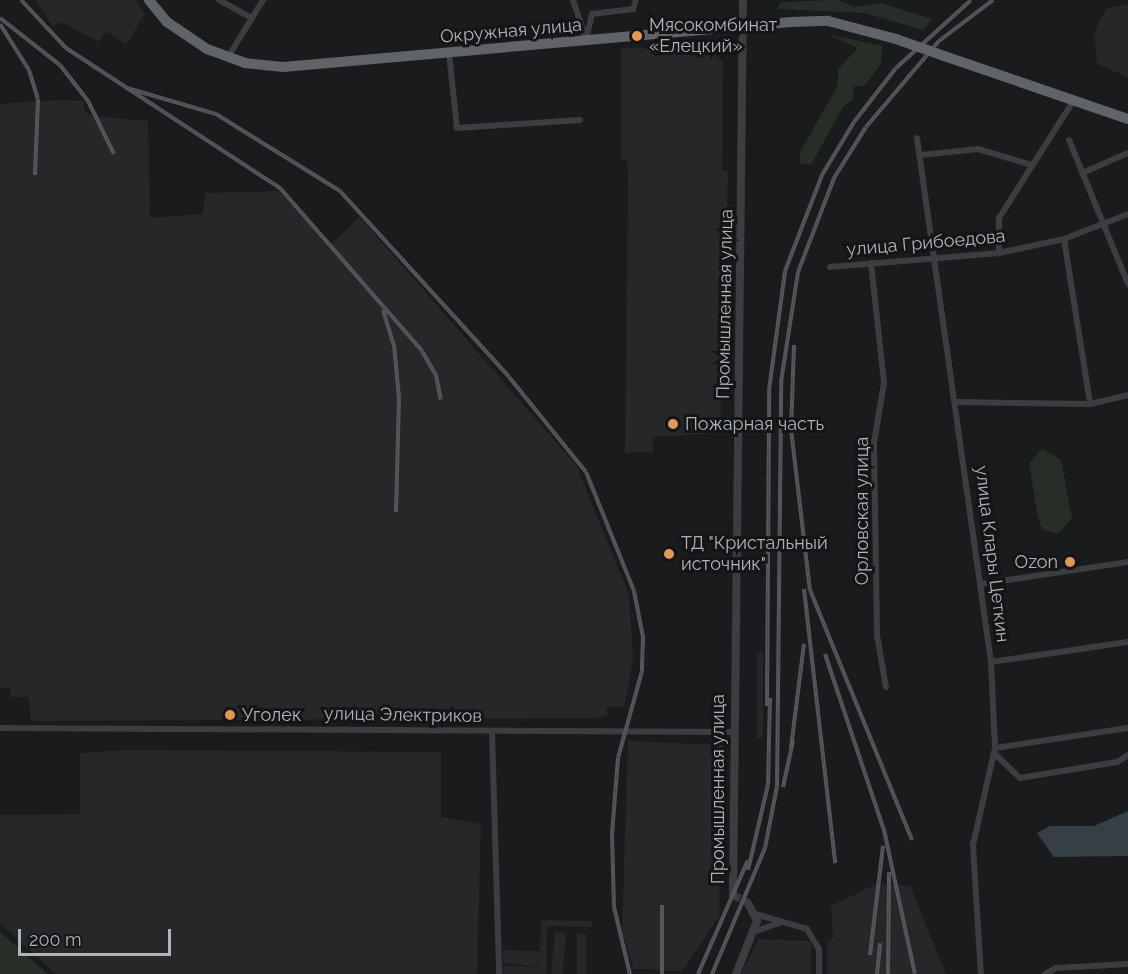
<!DOCTYPE html>
<meta charset="utf-8">
<style>
body{margin:0}
#map{position:relative;width:1128px;height:974px;overflow:hidden;background:#1a1b1c;font-family:Raleway,sans-serif}
div>[style]{position:absolute}
[style*='--x']{left:calc(var(--x)*1px);top:calc(var(--y)*1px);width:calc(var(--w)*1px);rotate:calc(var(--a)*1deg)}
.built>*{inset:0;background:#262729;transform-origin:0 0}
.green>*{inset:0;background:#272e27}
.water>*{inset:0;background:#353f44}
.tertiary-tunnel>*{height:8px;margin-top:-4px;transform-origin:0;background:repeating-linear-gradient(90deg,#383a3c 0 8px,transparent 0 12px)}
.minor>*{height:6px;margin:-3px;padding:0 3px;transform-origin:3px;border-radius:3px;background:#3c3d41}
.tertiary>*{height:8px;margin:-4px;padding:0 4px;transform-origin:4px;border-radius:4px;background:#3c3d41}
.trunk>*{height:10px;margin:-5px;padding:0 5px;transform-origin:5px;border-radius:5px;background:#606468}
.rail>*{height:4px;margin-top:-2px;transform-origin:0;background:repeating-linear-gradient(90deg,#151517 0 4.5px,#55575c 0 9px);box-sizing:border-box;border-block:2px solid #55575c}
.trunk-bridge>*{height:10px;margin:-5px;padding:0 5px;transform-origin:5px;border-radius:5px;background:#606468}
.dots>*{width:16px;height:16px;translate:-50% -50%;box-sizing:border-box;border:3px solid #151517;border-radius:50%}
span{translate:-50% -50%;white-space:nowrap;text-align:center;line-height:1.15;-webkit-text-stroke:6px #151517;paint-order:stroke}
.poi-label{font-size:18px;color:#aeb4ba}
.left{translate:0 -50%;text-align:left}
.right{translate:-100% -50%;text-align:right}
.street-label{font-size:18px;color:#aeb4ba}
.scale{position:absolute;left:18px;top:929px;width:153px;height:27px;box-sizing:border-box;border:3px solid #aeb4ba;border-top:0;padding-left:8px;font-size:18px;line-height:21px;white-space:nowrap;color:#aeb4ba;-webkit-text-stroke:4px #151517;paint-order:stroke}
</style>
<div id="map">
<div class="built">
<div style="clip-path:polygon(35px 0,136px 0,145px 14px,126px 44px,106px 31px,99px 42px,62px 22px,53px 26px)"></div>
<div style="clip-path:polygon(1128px 4px,1128px 77px,1097px 64px,1094px 32px,1107px 8px)"></div>
<div style="clip-path:polygon(621px 48px,708px 49px,723px 61px,722px 171px,728px 171px,720px 433px,653px 437px,653px 452px,625px 453px,628px 179px,627px 160px,621px 160px)"></div>
<div style="clip-path:polygon(53px 100px,84px 101px,84px 111px,92px 116px,148px 121px,150px 218px,203px 214px,205px 193px,279px 191px,331px 244px,360px 217px,576px 465px,629px 595px,633px 658px,625px 706px,606px 708px,607px 715px,597px 718px,31px 721px,29px 697px,11px 697px,10px 688px,0 688px,0 104px)"></div>
<div style="left:757px;top:653px;width:6px;height:85px"></div>
<div style="clip-path:polygon(628px 741px,723px 745px,719px 917px,682px 971px,634px 969px,622px 932px)"></div>
<div style="clip-path:polygon(126px 750px,441px 752px,441px 817px,481px 824px,477px 974px,56px 974px,0 923px,0 815px,80px 814px,80px 753px)"></div>
<div style="clip-path:polygon(876px 884px,910px 886px,946px 974px,827px 974px,827px 943px,833px 938px,831px 906px)"></div>
<div style="clip-path:polygon(541px 920px,592px 921px,592px 927px,547px 926px,546px 974px,503px 974px,503px 966px,540px 967px,503px 963px,503px 950px,540px 951px)"></div>
<div style="left:555px;top:932px;width:11px;height:42px;rotate:5deg"></div>
<div style="left:577px;top:934px;width:9px;height:40px"></div>
<div style="clip-path:polygon(759px 939px,811px 941px,811px 974px,741px 974px)"></div>
</div>
<div class="green">
<div style="clip-path:polygon(837px 0,855px 7px,881px 3px,932px 19px,923px 30px,864px 13px,777px 9px,781px 2px)"></div>
<div style="clip-path:polygon(827px 34px,882px 46px,881px 64px,864px 86px,854px 86px,853px 100px,843px 107px,811px 165px,800px 163px,800px 152px,838px 85px,838px 69px,858px 48px)"></div>
<div style="clip-path:polygon(1042px 449px,1061px 460px,1072px 518px,1058px 534px,1042px 529px,1038px 518px,1029px 463px)"></div>
<div style="clip-path:polygon(0 932px,48px 974px,0 974px)"></div>
</div>
<div class="water">
<div style="clip-path:polygon(1128px 811px,1128px 856px,1054px 857px,1037px 833px,1050px 826px,1094px 826px)"></div>
</div>
<div class="tertiary-tunnel">
<div style="--x:733;--y:895;--w:17;--a:28"></div>
</div>
<div class="minor">
<div style="--x:219;--y:0;--w:37;--a:29"></div>
<div style="--x:573;--y:0;--w:41;--a:71.6"></div>
<div style="--x:586;--y:40;--w:27;--a:-77"></div>
<div style="--x:592;--y:14;--w:41;--a:-7"></div>
<div style="--x:633;--y:9;--w:9;--a:-72"></div>
<div style="--x:449;--y:53;--w:75;--a:83.9"></div>
<div style="--x:457;--y:128;--w:123;--a:-3.7"></div>
<div style="--x:228;--y:57;--w:67;--a:-58.4"></div>
<div style="--x:917;--y:138;--w:529;--a:81.96"></div>
<div style="--x:991;--y:662;--w:86;--a:87.3"></div>
<div style="--x:995;--y:748;--w:99;--a:102.8"></div>
<div style="--x:973;--y:845;--w:129;--a:86.5"></div>
<div style="--x:1069;--y:140;--w:156;--a:67.7"></div>
<div style="--x:921;--y:155;--w:57;--a:-6"></div>
<div style="--x:978;--y:149;--w:56;--a:16.5"></div>
<div style="--x:1082;--y:173;--w:50;--a:-23.5"></div>
<div style="--x:1064;--y:239;--w:167;--a:81"></div>
<div style="--x:999;--y:253;--w:35;--a:-90"></div>
<div style="--x:999;--y:218;--w:140;--a:-57.6"></div>
<div style="--x:871;--y:263;--w:121;--a:83.8"></div>
<div style="--x:884;--y:383;--w:61;--a:99.5"></div>
<div style="--x:874;--y:443;--w:192;--a:89.1"></div>
<div style="--x:877;--y:635;--w:53;--a:80.2"></div>
<div style="--x:830;--y:267;--w:170;--a:-4.7"></div>
<div style="--x:999;--y:253;--w:66;--a:-12.2"></div>
<div style="--x:1064;--y:239;--w:69;--a:-21.3"></div>
<div style="--x:957;--y:402;--w:133;--a:0.9"></div>
<div style="--x:1090;--y:404;--w:39;--a:-13"></div>
<div style="--x:981;--y:584;--w:149;--a:-8.5"></div>
<div style="--x:991;--y:662;--w:138;--a:-8.3"></div>
<div style="--x:0;--y:728;--w:733;--a:0.31"></div>
<div style="--x:492;--y:732;--w:242;--a:88.3"></div>
<div style="--x:995;--y:748;--w:134;--a:-8.6"></div>
<div style="--x:994;--y:753;--w:36;--a:44"></div>
<div style="--x:1020;--y:778;--w:98;--a:-9.4"></div>
<div style="--x:1117;--y:762;--w:13;--a:-32"></div>
<div style="--x:756;--y:914;--w:53;--a:16.4"></div>
<div style="--x:807;--y:929;--w:23;--a:59"></div>
<div style="--x:819;--y:949;--w:25;--a:90"></div>
<div style="--x:753;--y:932;--w:31;--a:-19"></div>
<div style="--x:1045;--y:974;--w:13;--a:-29"></div>
<div style="--x:1056;--y:968;--w:72;--a:-3.2"></div>
</div>
<div class="tertiary">
<div style="--x:733;--y:895;--w:895;--a:-89.36"></div>
<div style="--x:736;--y:974;--w:57;--a:-68.4"></div>
<div style="--x:757;--y:921;--w:20;--a:-117"></div>
</div>
<div class="trunk">
<div style="--x:149;--y:0;--w:28;--a:51"></div>
<div style="--x:167;--y:22;--w:48;--a:34"></div>
<div style="--x:207;--y:49;--w:40;--a:20.2"></div>
<div style="--x:245;--y:63;--w:38;--a:6"></div>
<div style="--x:283;--y:67;--w:510;--a:-5.06"></div>
<div style="--x:791;--y:22;--w:37;--a:-2"></div>
<div style="--x:828;--y:21;--w:70;--a:14.8"></div>
<div style="--x:950;--y:58;--w:188;--a:18.9"></div>
</div>
<div class="rail">
<div style="--x:21;--y:0;--w:66;--a:46.8"></div>
<div style="--x:66;--y:48;--w:256;--a:33.2"></div>
<div style="--x:280;--y:188;--w:216;--a:48.9"></div>
<div style="--x:422;--y:351;--w:28;--a:60"></div>
<div style="--x:436;--y:375;--w:25;--a:79"></div>
<div style="--x:0;--y:18;--w:76;--a:38.1"></div>
<div style="--x:60;--y:65;--w:46;--a:52.1"></div>
<div style="--x:88;--y:101;--w:59;--a:63.9"></div>
<div style="--x:0;--y:24;--w:54;--a:57.8"></div>
<div style="--x:29;--y:70;--w:30;--a:73"></div>
<div style="--x:38;--y:99;--w:76;--a:92.3"></div>
<div style="--x:127;--y:88;--w:93;--a:16.3"></div>
<div style="--x:216;--y:114;--w:146;--a:31.8"></div>
<div style="--x:340;--y:191;--w:251;--a:47.7"></div>
<div style="--x:509;--y:377;--w:122;--a:51"></div>
<div style="--x:586;--y:472;--w:128;--a:68"></div>
<div style="--x:634;--y:591;--w:47;--a:78.9"></div>
<div style="--x:643;--y:637;--w:34;--a:92"></div>
<div style="--x:642;--y:671;--w:90;--a:105.4"></div>
<div style="--x:618;--y:758;--w:77;--a:94.5"></div>
<div style="--x:612;--y:835;--w:72;--a:88.4"></div>
<div style="--x:614;--y:907;--w:69;--a:76.6"></div>
<div style="--x:383;--y:310;--w:37;--a:73"></div>
<div style="--x:394;--y:345;--w:53;--a:84.6"></div>
<div style="--x:399;--y:398;--w:114;--a:91.5"></div>
<div style="--x:794;--y:345;--w:84;--a:92"></div>
<div style="--x:791;--y:429;--w:162;--a:83.3"></div>
<div style="--x:810;--y:590;--w:270;--a:67.8"></div>
<div style="--x:804;--y:589;--w:276;--a:83.5"></div>
<div style="--x:825;--y:654;--w:186;--a:71.5"></div>
<div style="--x:884;--y:830;--w:147;--a:77.9"></div>
<div style="--x:767;--y:706;--w:316;--a:-89.6"></div>
<div style="--x:769;--y:390;--w:120;--a:-82.3"></div>
<div style="--x:785;--y:271;--w:103;--a:-68.9"></div>
<div style="--x:822;--y:175;--w:62;--a:-58.9"></div>
<div style="--x:854;--y:122;--w:68;--a:-52.1"></div>
<div style="--x:896;--y:68;--w:101;--a:-42.2"></div>
<div style="--x:791;--y:748;--w:105;--a:-82.9"></div>
<div style="--x:783;--y:787;--w:47;--a:-77.7"></div>
<div style="--x:748;--y:870;--w:87;--a:-76.8"></div>
<div style="--x:768;--y:785;--w:87;--a:-88.7"></div>
<div style="--x:870;--y:955;--w:110;--a:-83.2"></div>
<div style="--x:662;--y:974;--w:69;--a:-90"></div>
<div style="--x:698;--y:974;--w:124;--a:-66.3"></div>
<div style="--x:712;--y:974;--w:137;--a:-67.2"></div>
<div style="--x:765;--y:848;--w:63;--a:-79"></div>
<div style="--x:777;--y:786;--w:404;--a:-89.4"></div>
<div style="--x:781;--y:382;--w:111;--a:-81.2"></div>
<div style="--x:798;--y:272;--w:101;--a:-69"></div>
<div style="--x:834;--y:178;--w:60;--a:-57.9"></div>
<div style="--x:866;--y:127;--w:113;--a:-49.7"></div>
<div style="--x:939;--y:41;--w:68;--a:-37.2"></div>
<div style="--x:877;--y:974;--w:31;--a:-84"></div>
<div style="--x:888;--y:974;--w:102;--a:-89.4"></div>
</div>
<div class="trunk-bridge">
<div style="--x:896;--y:39;--w:57;--a:19.4"></div>
</div>
<div class="dots">
<div style="left:637px;top:36px;background:#e09a4e"></div>
<div style="left:673px;top:424px;background:#e09a4e"></div>
<div style="left:669px;top:554px;background:#e09a4e"></div>
<div style="left:1070px;top:562px;background:#e09a4e"></div>
<div style="left:230px;top:715px;background:#e09a4e"></div>
</div>
<div class="poi-label">
<span class="left" style="left:649px;top:36px">Мясокомбинат<br>«Елецкий»</span>
<span class="left" style="left:685px;top:424px">Пожарная часть</span>
<span class="left" style="left:681px;top:554px">ТД "Кристальный<br>источник"</span>
<span class="right" style="left:1058px;top:562px">Ozon</span>
<span class="left" style="left:242px;top:715px">Уголек</span>
</div>
<div class="street-label">
<span style="left:511px;top:31px;rotate:-5deg">Окружная улица</span>
<span style="left:926px;top:243px;rotate:-5deg">улица Грибоедова</span>
<span style="left:725px;top:304px;rotate:-89deg">Промышленная улица</span>
<span style="left:862px;top:511px;rotate:-90deg">Орловская улица</span>
<span style="left:992px;top:554px;rotate:83deg">улица Клары Цеткин</span>
<span style="left:403px;top:715px;rotate:1deg">улица Электриков</span>
<span style="left:718px;top:789px;rotate:-90deg">Промышленная улица</span>
</div>
<div class="scale">200 m</div>
</div>
